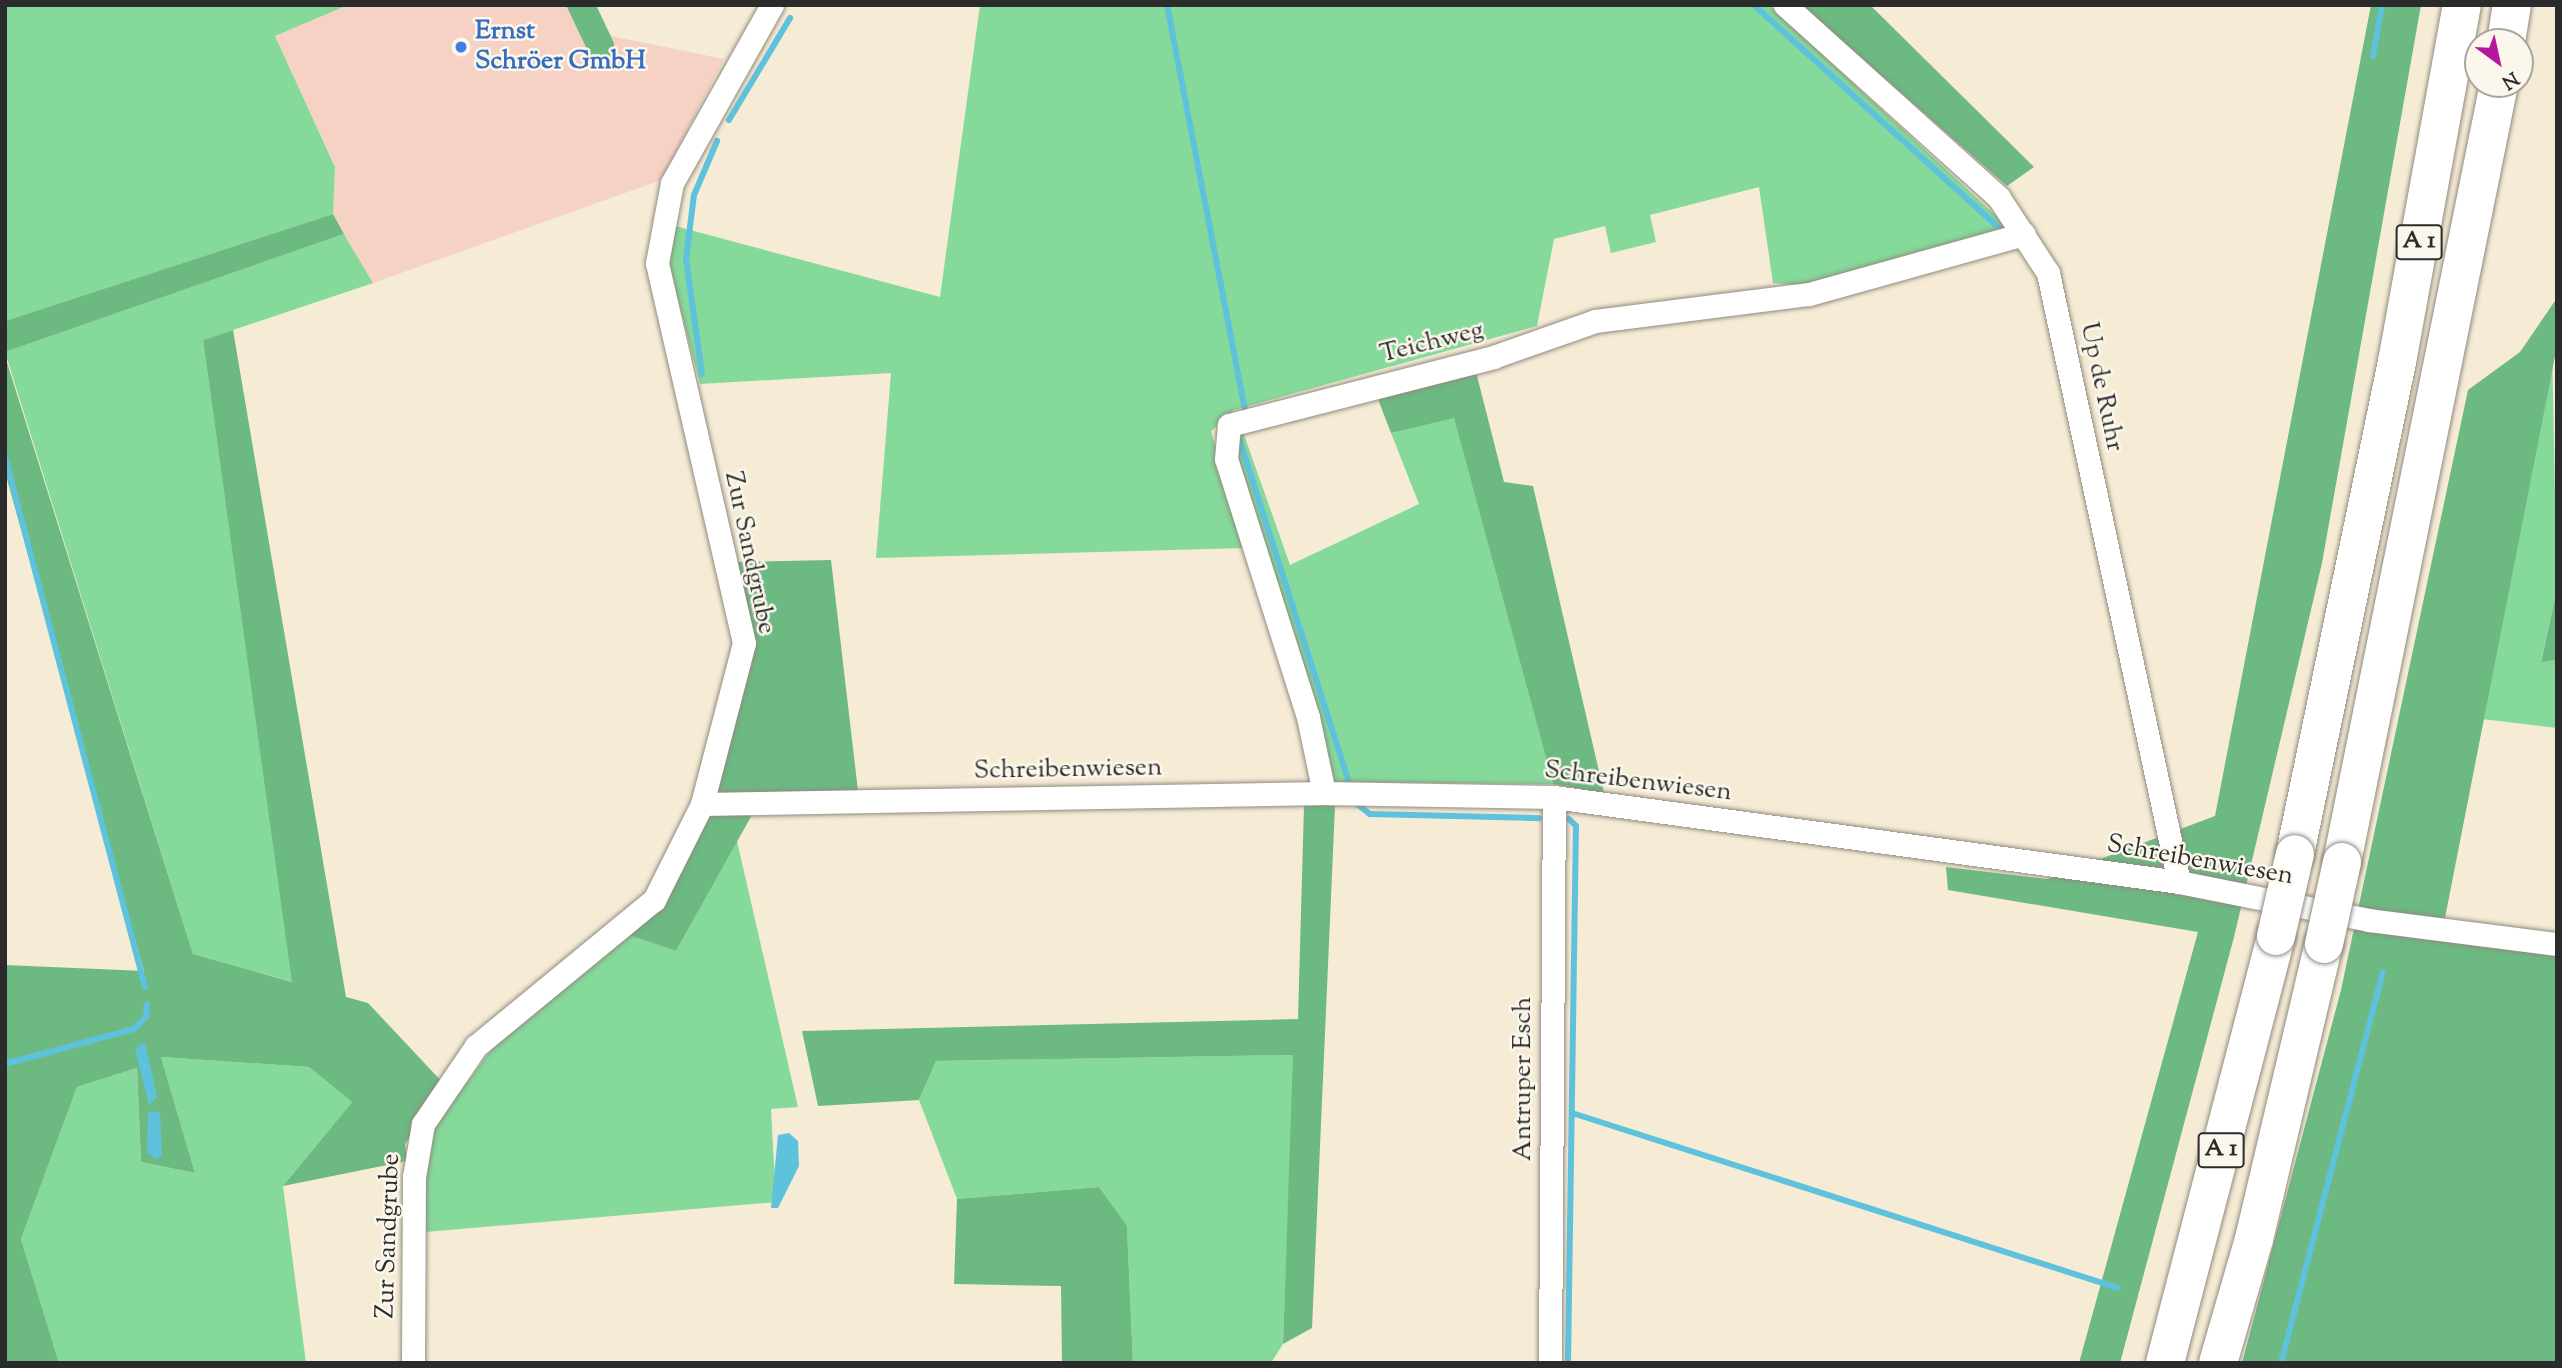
<!DOCTYPE html>
<meta charset="utf-8">
<style>
body{margin:0}
#map{position:relative;width:2562px;height:1368px;overflow:hidden;background:#f6ebd5;font-family:"Sorts Mill Goudy",serif}
div>[style]{position:absolute}
[style*='--x']{left:calc(var(--x)*1px);top:calc(var(--y)*1px);width:calc(var(--w)*1px);rotate:calc(var(--a)*1deg)}
.built>*{inset:0;background:#f6d2c4}
.green>*{inset:0;background:#85d99a}
.forest>*{inset:0;background:#6cb982}
.water>*{inset:0;background:#5fc2dd}
.stream>*{height:6px;margin:-3px;padding:0 3px;transform-origin:3px;border-radius:3px;background:#5fc2dd}
.roads{filter:drop-shadow(0 0 2px #908b80) drop-shadow(0 0 2px #908b80)}
.minor>*{height:23px;margin:-11.5px;padding:0 11.5px;transform-origin:11.5px;border-radius:11.5px;background:#fff}
.motorway>*{height:38px;margin:-19px;padding:0 19px;transform-origin:19px;border-radius:19px;background:#fff}
.bridges{filter:drop-shadow(0 0 2px #908b80) drop-shadow(0 0 2px #908b80)}
.motorway-bridge>*{height:38px;margin:-19px;padding:0 19px;transform-origin:19px;border-radius:19px;background:#fff}
.dots>*{width:19px;height:19px;translate:-50% -50%;box-sizing:border-box;border:4px solid #fbf7ec;border-radius:50%}
span{translate:-50% -50%;white-space:nowrap;text-align:center;line-height:1.15;-webkit-text-stroke:5px #fbf7ec;paint-order:stroke}
.shield-label span{padding:2px 5px;background:#fbf7ec;border:2px solid;border-radius:5px;-webkit-text-stroke-width:0}
.shield-label{font-size:24px;color:#2b2b2b;font-weight:700}
.shop-label{font-size:26px;color:#366cbe;font-weight:700}
.left{translate:0 -50%;text-align:left}
.street-label{font-size:26px;color:#2b2b2b}
.frame{position:absolute;inset:0;border:7px solid #2b2b2b;pointer-events:none}
.north{position:absolute;left:2464px;top:28px;width:70px;height:70px;box-sizing:border-box;background:#fbf7ec;border:2px solid #a8a59f;border-radius:50%;rotate:147deg;font-size:19px;font-weight:700;line-height:28px;text-align:center;color:#2b2b2b}
.north::after{content:'';display:block;margin:auto;width:24px;height:32px;background:#b5179e;clip-path:polygon(50% 0,100% 100%,50% 72%,0 100%)}
</style>
<div id="map">
<div class="built">
<div style="clip-path:polygon(348px 5px,566px 5px,592px 60px,614px 43px,611px 36px,724px 59px,661px 180px,373px 283px,333px 214px,335px 166px,275px 36px)"></div>
</div>
<div class="green">
<div style="clip-path:polygon(5px 5px,348px 5px,275px 36px,335px 167px,333px 214px,5px 321px)"></div>
<div style="clip-path:polygon(980px 5px,1769px 5px,2009px 228px,1811px 286px,1773px 283px,1759px 187px,1650px 215px,1656px 242px,1611px 253px,1605px 226px,1554px 239px,1537px 326px,1234px 410px,1211px 431px,1244px 548px,876px 558px,891px 373px,700px 384px,669px 265px,675px 226px,940px 297px)"></div>
<div style="clip-path:polygon(344px 234px,373px 283px,203px 340px,293px 982px,193px 954px,5px 352px)"></div>
<div style="clip-path:polygon(2552px 346px,2557px 589px,2541px 661px,2557px 660px,2557px 728px,2482px 719px)"></div>
<div style="clip-path:polygon(1454px 417px,1553px 784px,1335px 782px,1236px 457px,1242px 429px,1290px 565px,1419px 504px,1391px 433px)"></div>
<div style="clip-path:polygon(737px 841px,798px 1107px,771px 1109px,776px 1202px,425px 1232px,425px 1179px,435px 1126px,491px 1050px,625px 934px,676px 951px)"></div>
<div style="clip-path:polygon(1294px 1055px,1283px 1344px,1271px 1363px,1133px 1363px,1127px 1227px,1099px 1187px,957px 1199px,919px 1100px,936px 1061px)"></div>
<div style="clip-path:polygon(161px 1057px,309px 1067px,352px 1102px,283px 1186px,306px 1363px,59px 1363px,21px 1239px,77px 1087px,137px 1068px,141px 1162px,195px 1173px)"></div>
</div>
<div class="forest">
<div style="clip-path:polygon(566px 5px,596px 5px,614px 43px,614px 63px,592px 60px)"></div>
<div style="clip-path:polygon(1801px 5px,1870px 5px,2034px 167px,2007px 186px)"></div>
<div style="clip-path:polygon(2371px 5px,2421px 5px,2322px 563px,2234px 937px,2120px 1363px,2079px 1363px,2198px 932px,1948px 890px,1946px 867px,2047px 879px,2215px 816px)"></div>
<div style="clip-path:polygon(333px 214px,344px 234px,5px 352px,5px 321px)"></div>
<div style="clip-path:polygon(2557px 298px,2557px 346px,2444px 923px,2557px 937px,2557px 1363px,2242px 1363px,2341px 990px,2468px 390px,2520px 352px)"></div>
<div style="clip-path:polygon(233px 330px,346px 997px,368px 1003px,445px 1085px,405px 1144px,407px 1161px,283px 1186px,352px 1102px,309px 1067px,161px 1057px,195px 1173px,141px 1162px,137px 1068px,77px 1087px,21px 1239px,59px 1363px,5px 1363px,5px 965px,144px 971px,5px 472px,5px 356px,193px 954px,292px 982px,203px 340px)"></div>
<div style="clip-path:polygon(1475px 368px,1504px 482px,1533px 486px,1604px 793px,1553px 784px,1454px 418px,1391px 433px,1376px 394px)"></div>
<div style="clip-path:polygon(831px 560px,858px 791px,753px 813px,676px 951px,625px 934px,665px 900px,750px 645px,734px 562px)"></div>
<div style="clip-path:polygon(2557px 589px,2557px 660px,2541px 662px)"></div>
<div style="clip-path:polygon(1304px 806px,1335px 806px,1312px 1328px,1283px 1344px,1293px 1055px,936px 1061px,919px 1100px,818px 1106px,802px 1031px,1298px 1019px)"></div>
<div style="clip-path:polygon(1099px 1187px,1127px 1226px,1133px 1363px,1062px 1363px,1061px 1286px,954px 1284px,957px 1199px)"></div>
</div>
<div class="water">
<div style="clip-path:polygon(145px 1042px,157px 1097px,149px 1105px,135px 1049px)"></div>
<div style="clip-path:polygon(148px 1111px,160px 1112px,162px 1156px,157px 1159px,147px 1153px)"></div>
<div style="clip-path:polygon(789px 1133px,798px 1141px,799px 1166px,778px 1208px,771px 1208px,778px 1135px)"></div>
</div>
<div class="stream">
<div style="--x:1167;--y:5;--w:411;--a:79.1"></div>
<div style="--x:1754;--y:5;--w:331;--a:42.3"></div>
<div style="--x:2373;--y:56;--w:52;--a:-80"></div>
<div style="--x:729;--y:120;--w:119;--a:-59.1"></div>
<div style="--x:702;--y:374;--w:116;--a:-97.9"></div>
<div style="--x:686;--y:259;--w:64;--a:-82.9"></div>
<div style="--x:694;--y:195;--w:59;--a:-66.9"></div>
<div style="--x:1240;--y:441;--w:356;--a:72.3"></div>
<div style="--x:5;--y:457;--w:548;--a:75.2"></div>
<div style="--x:1357;--y:804;--w:16;--a:38"></div>
<div style="--x:1370;--y:814;--w:169;--a:1.4"></div>
<div style="--x:5;--y:1064;--w:134;--a:-15.2"></div>
<div style="--x:134;--y:1029;--w:17;--a:-45"></div>
<div style="--x:146;--y:1017;--w:13;--a:-86"></div>
<div style="--x:1572;--y:1113;--w:573;--a:17.77"></div>
<div style="--x:1568;--y:1363;--w:537;--a:-89.15"></div>
<div style="--x:1576;--y:826;--w:10;--a:-135"></div>
<div style="--x:2281;--y:1363;--w:404;--a:-75.4"></div>
</div>
<div class="roads">
<div class="minor">
<div style="--x:1785;--y:5;--w:288;--a:42"></div>
<div style="--x:1999;--y:198;--w:90;--a:56.8"></div>
<div style="--x:2048;--y:273;--w:623;--a:77.86"></div>
<div style="--x:1324;--y:793;--w:78;--a:-101.9"></div>
<div style="--x:1308;--y:717;--w:271;--a:-107.6"></div>
<div style="--x:1226;--y:459;--w:34;--a:-85"></div>
<div style="--x:1229;--y:425;--w:273;--a:-14.4"></div>
<div style="--x:1493;--y:357;--w:108;--a:-19.4"></div>
<div style="--x:1595;--y:321;--w:216;--a:-7.2"></div>
<div style="--x:1809;--y:294;--w:223;--a:-15.6"></div>
<div style="--x:702;--y:804;--w:622;--a:-1.01"></div>
<div style="--x:1324;--y:793;--w:230;--a:1"></div>
<div style="--x:1554;--y:797;--w:631;--a:7.74"></div>
<div style="--x:2179;--y:882;--w:194;--a:11.3"></div>
<div style="--x:2369;--y:920;--w:190;--a:7.3"></div>
<div style="--x:413;--y:1363;--w:186;--a:-89.7"></div>
<div style="--x:414;--y:1177;--w:54;--a:-80.4"></div>
<div style="--x:423;--y:1124;--w:94;--a:-55.8"></div>
<div style="--x:476;--y:1046;--w:230;--a:-39.4"></div>
<div style="--x:654;--y:900;--w:107;--a:-63.4"></div>
<div style="--x:702;--y:804;--w:166;--a:-75.4"></div>
<div style="--x:744;--y:643;--w:390;--a:-102.9"></div>
<div style="--x:657;--y:263;--w:81;--a:-79.4"></div>
<div style="--x:672;--y:183;--w:204;--a:-60.7"></div>
<div style="--x:1550;--y:1363;--w:566;--a:-89.6"></div>
</div>
<div class="motorway">
<div style="--x:2506;--y:42;--w:37;--a:-81"></div>
<div style="--x:2295;--y:854;--w:502;--a:-78.29"></div>
<div style="--x:2397;--y:362;--w:363;--a:-79.7"></div>
<div style="--x:2342;--y:862;--w:794;--a:-78.59"></div>
<div style="--x:2165;--y:1363;--w:441;--a:-75.4"></div>
<div style="--x:2218;--y:1363;--w:129;--a:-73.8"></div>
<div style="--x:2254;--y:1239;--w:303;--a:-76.7"></div>
</div>
</div>
<div class="bridges">
<div class="motorway-bridge">
<div style="--x:2276;--y:936;--w:84;--a:-77"></div>
<div style="--x:2324;--y:944;--w:84;--a:-77.6"></div>
</div>
</div>
<div class="dots">
<div style="left:461px;top:47px;background:#3f7fe0"></div>
</div>
<div class="shield-label">
<span style="left:2419px;top:242px">A 1</span>
<span style="left:2221px;top:1150px">A 1</span>
</div>
<div class="shop-label">
<span class="left" style="left:475px;top:47px">Ernst<br>Schröer GmbH</span>
</div>
<div class="street-label">
<span style="left:1432px;top:343px;rotate:-14deg">Teichweg</span>
<span style="left:2101px;top:387px;rotate:78deg">Up de Ruhr</span>
<span style="left:749px;top:553px;rotate:78deg">Zur Sandgrube</span>
<span style="left:1068px;top:770px;rotate:-1deg">Schreibenwiesen</span>
<span style="left:1638px;top:782px;rotate:7deg">Schreibenwiesen</span>
<span style="left:2200px;top:861px;rotate:10deg">Schreibenwiesen</span>
<span style="left:1524px;top:1079px;rotate:-90deg">Antruper Esch</span>
<span style="left:389px;top:1236px;rotate:-88deg">Zur Sandgrube</span>
</div>
<div class="frame"></div>
<div class="north">N</div>
</div>
